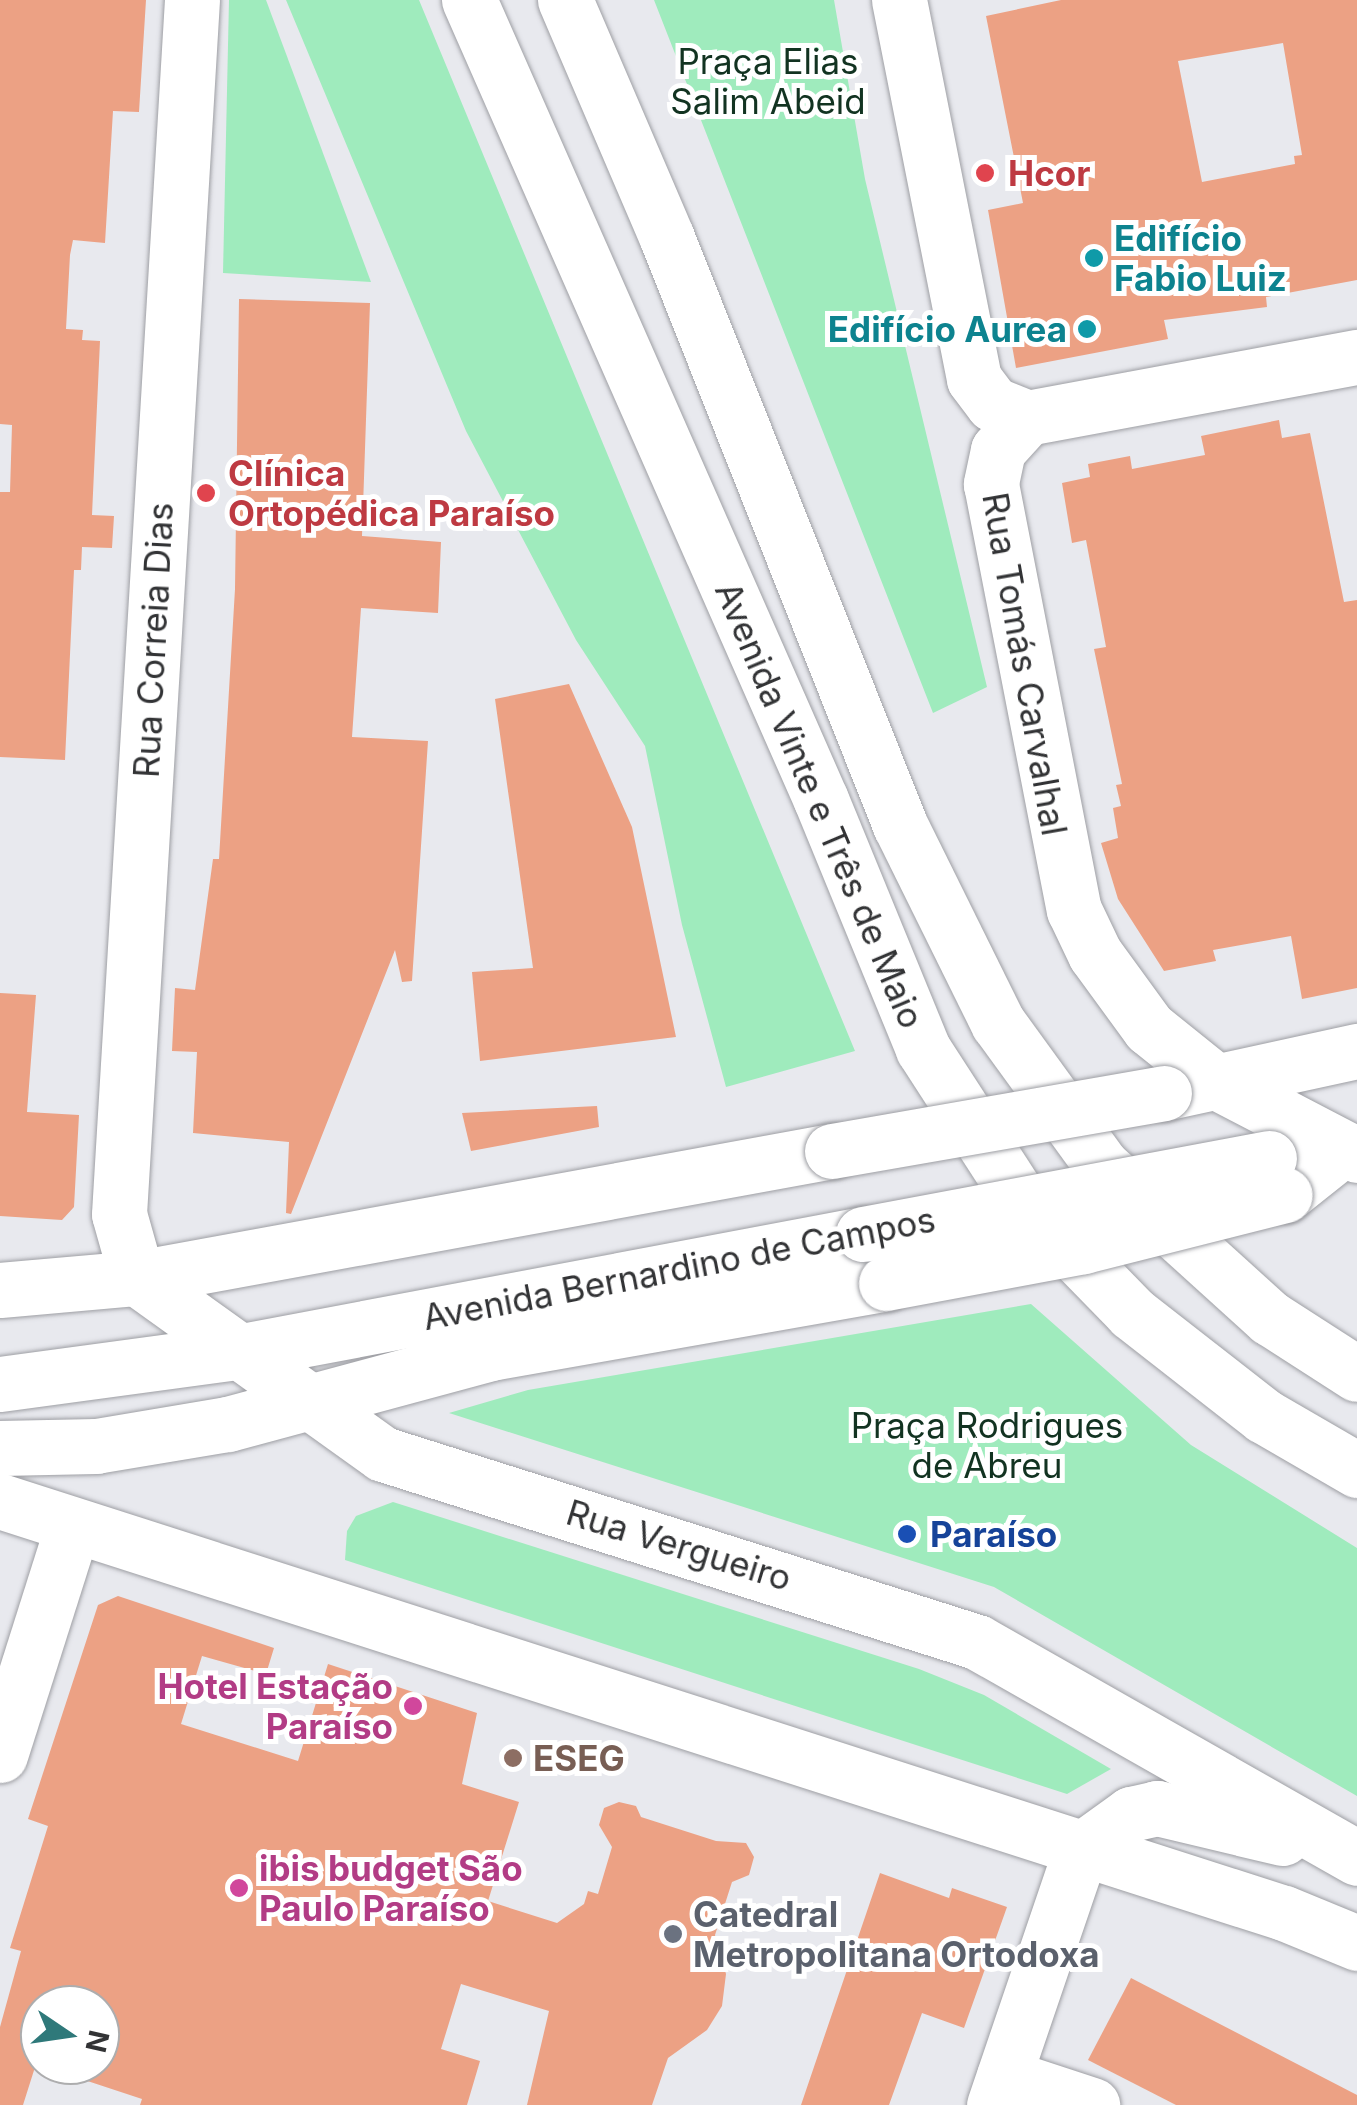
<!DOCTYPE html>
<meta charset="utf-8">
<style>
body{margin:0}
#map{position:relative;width:1357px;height:2105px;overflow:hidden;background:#e8e9ee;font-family:Inter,sans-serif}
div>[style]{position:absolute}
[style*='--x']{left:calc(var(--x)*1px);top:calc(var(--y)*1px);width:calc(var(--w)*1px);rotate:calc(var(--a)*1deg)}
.green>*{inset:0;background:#9febbd}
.building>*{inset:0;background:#eca184}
.roads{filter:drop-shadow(0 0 2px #9e9fa4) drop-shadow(0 0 2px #9e9fa4)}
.minor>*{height:55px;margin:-27.5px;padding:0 27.5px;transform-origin:27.5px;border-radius:27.5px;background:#fff}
.major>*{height:55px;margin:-27.5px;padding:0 27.5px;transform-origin:27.5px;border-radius:27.5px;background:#fff}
.highway>*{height:55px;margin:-27.5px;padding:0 27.5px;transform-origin:27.5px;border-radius:27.5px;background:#fff}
.bridges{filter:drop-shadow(0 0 2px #9e9fa4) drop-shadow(0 0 2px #9e9fa4)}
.minor-bridge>*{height:55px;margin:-27.5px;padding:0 27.5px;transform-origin:27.5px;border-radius:27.5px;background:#fff}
.major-bridge>*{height:55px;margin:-27.5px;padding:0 27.5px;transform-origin:27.5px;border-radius:27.5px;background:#fff}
.dots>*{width:28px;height:28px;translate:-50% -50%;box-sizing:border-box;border:5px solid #fff;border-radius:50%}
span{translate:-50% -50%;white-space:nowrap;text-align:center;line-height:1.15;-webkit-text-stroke:10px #fff;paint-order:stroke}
.park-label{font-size:35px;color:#123321}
.health-label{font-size:35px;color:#be3a42;font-weight:700}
.left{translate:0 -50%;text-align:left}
.culture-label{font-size:35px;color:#0d838f;font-weight:700}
.right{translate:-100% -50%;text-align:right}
.street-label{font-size:35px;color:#323335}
.transit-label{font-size:35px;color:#164399;font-weight:700}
.hotel-label{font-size:35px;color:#b23c85;font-weight:700}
.education-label{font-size:35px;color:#785e54;font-weight:700}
.worship-label{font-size:35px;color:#5b616d;font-weight:700}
.north{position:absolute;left:20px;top:1985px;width:100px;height:100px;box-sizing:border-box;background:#fff;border:2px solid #adadae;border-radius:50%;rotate:103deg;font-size:28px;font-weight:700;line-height:40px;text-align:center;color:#323335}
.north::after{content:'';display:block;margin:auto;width:35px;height:45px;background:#2f797a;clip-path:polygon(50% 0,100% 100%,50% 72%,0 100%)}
</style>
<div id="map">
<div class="green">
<div style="clip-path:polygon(229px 0,266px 0,371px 282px,223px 273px)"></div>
<div style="clip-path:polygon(286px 0,419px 0,855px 1051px,726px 1087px,682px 925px,645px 746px,576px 640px,466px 431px)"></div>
<div style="clip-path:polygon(654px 0,834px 0,865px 179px,987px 687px,933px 713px)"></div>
<div style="clip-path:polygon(1031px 1304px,1191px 1445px,1357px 1548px,1357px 1796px,994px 1587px,449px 1413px,528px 1390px)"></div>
<div style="clip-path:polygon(393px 1502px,919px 1669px,984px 1695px,1111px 1769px,1067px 1794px,345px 1560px,347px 1531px,356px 1516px)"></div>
</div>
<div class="building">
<div style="clip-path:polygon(0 0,146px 0,139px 112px,113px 111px,105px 243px,73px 240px,70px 255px,66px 329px,83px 330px,82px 340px,100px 341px,92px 515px,114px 516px,112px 548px,82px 547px,81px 570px,74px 570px,65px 760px,0 757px,0 492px,10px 492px,12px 425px,0 424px)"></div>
<div style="clip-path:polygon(evenodd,1061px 0,1357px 0,1357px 280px,1266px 297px,1267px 307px,1164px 320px,1168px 339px,1016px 368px,988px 210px,1023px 203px,986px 16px,1061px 0,1283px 43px,1302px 155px,1294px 156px,1295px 164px,1202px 182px,1178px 61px,1283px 43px)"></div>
<div style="clip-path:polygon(239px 299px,370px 303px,362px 536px,441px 542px,438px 613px,361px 608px,352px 737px,428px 741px,412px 981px,402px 982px,395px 950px,291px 1214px,286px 1213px,289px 1142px,193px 1133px,197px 1052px,172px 1051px,175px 988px,195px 990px,213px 859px,219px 859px,235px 589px)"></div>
<div style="clip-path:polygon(1279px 420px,1282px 438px,1310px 433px,1344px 602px,1357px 600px,1357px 988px,1302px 999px,1291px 936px,1213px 950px,1216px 961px,1164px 971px,1118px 899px,1101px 843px,1118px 838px,1113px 808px,1121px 806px,1116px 785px,1122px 784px,1094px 649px,1106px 647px,1086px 540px,1072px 543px,1062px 483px,1090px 477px,1088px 464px,1130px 456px,1132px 469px,1205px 455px,1201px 436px)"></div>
<div style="clip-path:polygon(569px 684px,632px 827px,676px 1037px,480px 1061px,472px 972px,533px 968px,495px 699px)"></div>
<div style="clip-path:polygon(0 993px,36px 995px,27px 1112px,79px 1115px,74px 1207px,62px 1220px,0 1216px)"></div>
<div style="clip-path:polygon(597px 1106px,599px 1127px,471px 1151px,462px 1113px)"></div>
<div style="clip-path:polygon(evenodd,118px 1596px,274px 1648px,266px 1674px,202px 1656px,181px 1724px,298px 1761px,328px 1664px,477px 1713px,462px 1784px,519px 1802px,488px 1901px,557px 1923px,584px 1904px,588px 1891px,598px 1894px,612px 1847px,599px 1825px,604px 1808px,619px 1802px,636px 1806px,641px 1817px,716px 1841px,746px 1843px,754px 1857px,749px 1875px,732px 1882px,715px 1935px,726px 1974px,722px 2006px,707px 2030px,668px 2058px,652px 2105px,527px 2105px,549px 2011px,461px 1984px,441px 2049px,480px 2061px,467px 2105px,140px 2105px,142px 2099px,36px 2064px,23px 2105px,0 2105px,0 2027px,21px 1951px,10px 1948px,48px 1826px,28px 1819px,98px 1605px,118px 1596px,40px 2005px,100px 2005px,100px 2065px,40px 2065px,40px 2005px)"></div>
<div style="clip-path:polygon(880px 1873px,949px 1898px,952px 1888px,1007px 1907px,964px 2028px,922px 2013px,889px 2105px,801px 2105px)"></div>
<div style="clip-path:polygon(1131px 1978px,1357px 2095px,1357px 2105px,1176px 2105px,1088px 2060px)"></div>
</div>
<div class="roads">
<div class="minor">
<div style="--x:899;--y:0;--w:386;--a:78.8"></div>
<div style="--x:974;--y:379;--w:31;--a:53"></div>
<div style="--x:993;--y:404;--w:37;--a:22"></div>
<div style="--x:1027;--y:418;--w:336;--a:-10.5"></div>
<div style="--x:1027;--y:418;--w:43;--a:132.2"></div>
<div style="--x:998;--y:450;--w:35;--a:102"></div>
<div style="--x:991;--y:484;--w:434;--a:79"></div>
<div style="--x:1074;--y:910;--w:49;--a:64.5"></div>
<div style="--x:1095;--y:954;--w:92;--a:53.9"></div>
<div style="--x:1149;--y:1028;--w:85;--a:38.8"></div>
<div style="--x:1285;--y:1195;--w:75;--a:-38.5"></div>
<div style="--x:137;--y:1278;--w:66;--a:-105.7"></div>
<div style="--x:119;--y:1214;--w:1216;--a:-86.56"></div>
<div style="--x:0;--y:1448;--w:96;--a:-1.2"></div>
<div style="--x:96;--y:1446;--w:134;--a:-9.5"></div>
<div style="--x:228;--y:1424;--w:272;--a:-15.1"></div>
<div style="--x:491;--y:1353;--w:401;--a:-10"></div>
<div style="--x:0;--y:1755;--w:241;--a:-72.4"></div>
<div style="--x:1004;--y:2076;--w:93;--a:18.2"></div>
<div style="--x:994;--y:2105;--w:269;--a:-71.2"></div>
</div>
<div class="major">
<div style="--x:1215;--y:1081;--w:160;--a:27.5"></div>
<div style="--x:1164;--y:1093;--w:198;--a:-12.3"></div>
<div style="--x:137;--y:1278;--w:302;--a:35.6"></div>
<div style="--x:383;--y:1454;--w:623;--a:17.56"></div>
<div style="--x:977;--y:1642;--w:437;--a:29.6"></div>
<div style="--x:0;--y:1290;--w:138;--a:-5"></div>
<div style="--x:137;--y:1278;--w:707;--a:-10.36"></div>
<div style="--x:0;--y:1384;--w:239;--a:-7.7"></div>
<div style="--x:237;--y:1352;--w:637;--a:-10.67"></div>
<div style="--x:0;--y:1501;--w:1348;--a:17.79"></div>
<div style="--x:1284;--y:1913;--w:79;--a:22.3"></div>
<div style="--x:1081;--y:1850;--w:62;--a:-35.8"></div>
<div style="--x:1131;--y:1814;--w:27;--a:-13"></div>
<div style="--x:1157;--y:1808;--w:129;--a:13.5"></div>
</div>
<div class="highway">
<div style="--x:469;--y:0;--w:874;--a:66.25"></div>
<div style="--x:821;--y:800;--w:269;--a:67.7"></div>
<div style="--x:923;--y:1049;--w:175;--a:57.1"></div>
<div style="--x:1018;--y:1196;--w:163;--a:45.7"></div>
<div style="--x:1132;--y:1313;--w:167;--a:38"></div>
<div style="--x:1264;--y:1416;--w:108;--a:30.1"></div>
<div style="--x:565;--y:0;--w:259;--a:66.8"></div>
<div style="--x:667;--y:238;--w:632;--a:68.35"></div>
<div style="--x:900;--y:825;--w:221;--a:63.7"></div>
<div style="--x:998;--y:1023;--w:175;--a:54"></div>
<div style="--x:1101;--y:1165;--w:228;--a:42.2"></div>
<div style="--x:1270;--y:1318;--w:103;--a:32.8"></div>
</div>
</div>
<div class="bridges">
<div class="minor-bridge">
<div style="--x:886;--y:1283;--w:200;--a:-10.6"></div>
<div style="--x:1083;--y:1246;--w:208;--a:-14.2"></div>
</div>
<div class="major-bridge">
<div style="--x:832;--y:1151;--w:337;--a:-9.9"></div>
<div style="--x:863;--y:1234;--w:413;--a:-10.6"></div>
</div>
</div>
<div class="dots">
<div style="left:985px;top:173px;background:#e0444e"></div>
<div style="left:1094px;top:258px;background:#0f9aa8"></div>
<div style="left:1087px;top:329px;background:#0f9aa8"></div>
<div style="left:206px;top:493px;background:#e0444e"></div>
<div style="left:907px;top:1534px;background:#1a4fb4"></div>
<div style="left:413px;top:1706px;background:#d1479c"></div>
<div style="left:513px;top:1758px;background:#8d6e63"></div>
<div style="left:239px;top:1888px;background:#d1479c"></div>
<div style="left:673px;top:1934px;background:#6b7280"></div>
</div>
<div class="park-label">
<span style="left:768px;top:81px">Praça Elias<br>Salim Abeid</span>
<span style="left:987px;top:1445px">Praça Rodrigues<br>de Abreu</span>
</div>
<div class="health-label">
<span class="left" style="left:1008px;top:173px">Hcor</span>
<span class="left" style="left:228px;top:493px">Clínica<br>Ortopédica Paraíso</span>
</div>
<div class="culture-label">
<span class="left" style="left:1114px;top:258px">Edifício<br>Fabio Luiz</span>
<span class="right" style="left:1067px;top:329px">Edifício Aurea</span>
</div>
<div class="street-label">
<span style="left:153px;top:640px;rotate:-87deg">Rua Correia Dias</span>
<span style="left:1025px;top:664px;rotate:80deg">Rua Tomás Carvalhal</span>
<span style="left:820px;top:805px;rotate:67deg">Avenida Vinte e Três de Maio</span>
<span style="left:679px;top:1268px;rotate:-11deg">Avenida Bernardino de Campos</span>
<span style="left:679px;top:1545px;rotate:17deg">Rua Vergueiro</span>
</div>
<div class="transit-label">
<span class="left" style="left:930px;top:1534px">Paraíso</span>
</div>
<div class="hotel-label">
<span class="right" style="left:393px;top:1706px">Hotel Estação<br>Paraíso</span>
<span class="left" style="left:259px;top:1888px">ibis budget São<br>Paulo Paraíso</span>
</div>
<div class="education-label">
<span class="left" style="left:533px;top:1758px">ESEG</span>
</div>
<div class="worship-label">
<span class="left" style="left:693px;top:1934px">Catedral<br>Metropolitana Ortodoxa</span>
</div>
<div class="north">N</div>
</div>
